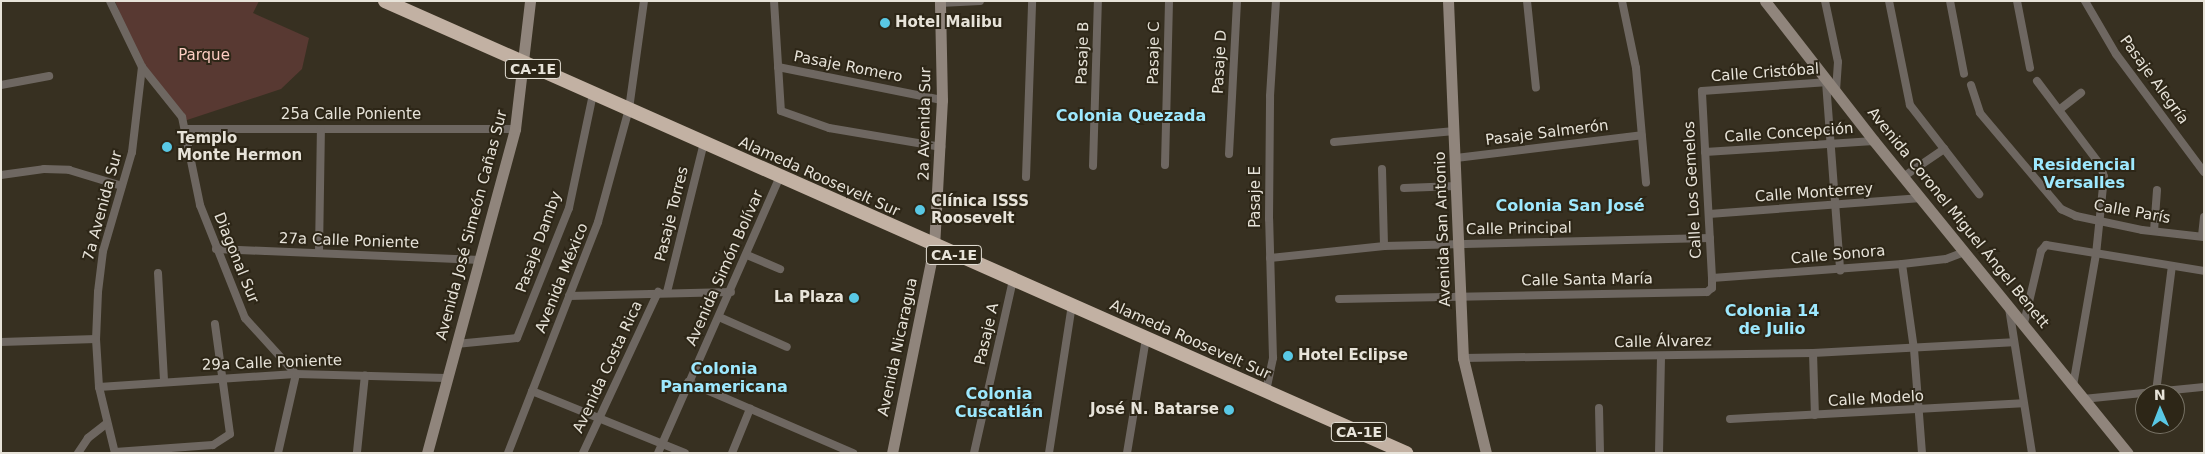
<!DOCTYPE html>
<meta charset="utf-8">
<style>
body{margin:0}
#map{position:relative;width:2205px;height:454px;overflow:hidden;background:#373021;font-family:"DejaVu Sans",sans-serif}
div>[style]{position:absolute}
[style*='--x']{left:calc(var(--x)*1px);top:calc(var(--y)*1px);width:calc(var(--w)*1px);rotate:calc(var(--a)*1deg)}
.green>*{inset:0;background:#583932}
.street>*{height:8px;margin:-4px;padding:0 4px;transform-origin:4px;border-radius:4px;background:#6e6761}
.secondary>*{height:11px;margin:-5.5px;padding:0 5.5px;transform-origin:5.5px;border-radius:5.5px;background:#90857c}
.highway>*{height:14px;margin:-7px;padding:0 7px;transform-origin:7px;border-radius:7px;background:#c2b1a3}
.dots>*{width:14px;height:14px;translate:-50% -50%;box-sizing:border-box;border:2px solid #2d2617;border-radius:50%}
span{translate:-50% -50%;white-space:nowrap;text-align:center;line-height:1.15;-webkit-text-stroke:4px #2d2617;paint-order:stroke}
.shield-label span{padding:1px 4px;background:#2d2617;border:1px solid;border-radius:4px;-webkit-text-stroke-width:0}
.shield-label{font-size:14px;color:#e7e3d9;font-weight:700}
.poi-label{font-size:15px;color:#e7e3d9;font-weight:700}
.left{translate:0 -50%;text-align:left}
.right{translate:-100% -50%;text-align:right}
.street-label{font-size:15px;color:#e7e3d9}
.park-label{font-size:15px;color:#fcccc1}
.neighbourhood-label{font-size:16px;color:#9de8fe;font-weight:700}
.frame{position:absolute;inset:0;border:2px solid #e7e3d9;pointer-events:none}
.north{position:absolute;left:2135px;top:384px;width:50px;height:50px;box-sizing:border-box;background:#2d2617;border:1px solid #777265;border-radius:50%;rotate:359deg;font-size:14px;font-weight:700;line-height:20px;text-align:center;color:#e7e3d9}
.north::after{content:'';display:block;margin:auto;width:18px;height:22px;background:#59c8e5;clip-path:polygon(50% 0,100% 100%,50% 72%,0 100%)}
</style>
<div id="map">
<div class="green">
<div style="clip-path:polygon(115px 1px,259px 1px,253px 13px,309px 38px,302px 69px,281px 89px,184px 121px,142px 67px)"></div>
</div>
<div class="street">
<div style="--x:110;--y:1;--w:73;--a:64.1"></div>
<div style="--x:142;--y:67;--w:86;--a:96.7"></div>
<div style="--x:132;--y:152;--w:103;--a:106.3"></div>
<div style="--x:103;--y:251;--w:41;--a:97"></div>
<div style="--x:98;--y:292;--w:47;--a:92.4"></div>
<div style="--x:96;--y:339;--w:48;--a:86.4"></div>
<div style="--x:99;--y:387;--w:68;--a:76.4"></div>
<div style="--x:774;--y:1;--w:110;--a:86.4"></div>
<div style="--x:781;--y:111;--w:51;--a:19.5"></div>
<div style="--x:829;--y:128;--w:114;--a:9.6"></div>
<div style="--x:1527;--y:1;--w:87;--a:84.1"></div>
<div style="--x:1622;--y:1;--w:68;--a:78.2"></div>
<div style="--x:1636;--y:68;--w:115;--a:85"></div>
<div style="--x:1825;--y:1;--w:62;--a:78"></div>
<div style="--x:1838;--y:62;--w:28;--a:94"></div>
<div style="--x:1889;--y:1;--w:106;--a:78.6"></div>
<div style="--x:1910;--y:105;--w:113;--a:52.2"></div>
<div style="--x:1950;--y:1;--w:74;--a:79.1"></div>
<div style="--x:2017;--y:1;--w:68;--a:79"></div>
<div style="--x:2085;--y:1;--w:61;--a:59.7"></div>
<div style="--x:2116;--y:54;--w:147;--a:53.3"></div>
<div style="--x:940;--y:3;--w:40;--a:-2.9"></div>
<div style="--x:142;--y:67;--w:64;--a:51.3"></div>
<div style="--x:182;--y:117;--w:90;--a:78.4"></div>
<div style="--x:200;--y:205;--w:122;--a:68.3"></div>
<div style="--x:245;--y:318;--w:76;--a:47.7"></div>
<div style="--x:296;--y:374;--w:81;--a:102.8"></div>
<div style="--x:778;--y:67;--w:167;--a:11.4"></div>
<div style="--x:2037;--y:81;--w:106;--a:53"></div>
<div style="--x:2101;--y:166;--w:11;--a:75"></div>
<div style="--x:2104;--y:177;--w:77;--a:95.9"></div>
<div style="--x:2096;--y:254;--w:134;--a:99.9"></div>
<div style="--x:1826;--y:82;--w:189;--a:85.7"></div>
<div style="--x:1;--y:85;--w:49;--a:-10.6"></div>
<div style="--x:1971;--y:85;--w:29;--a:72"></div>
<div style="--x:1980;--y:113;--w:126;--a:49.8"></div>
<div style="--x:2061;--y:209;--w:17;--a:25"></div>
<div style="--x:2076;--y:216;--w:67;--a:12"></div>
<div style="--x:2142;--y:230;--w:62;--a:6.4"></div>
<div style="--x:2059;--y:110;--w:28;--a:-38"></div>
<div style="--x:187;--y:129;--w:328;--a:0"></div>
<div style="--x:1334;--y:142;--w:121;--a:-5.2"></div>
<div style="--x:1705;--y:152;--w:169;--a:-3.7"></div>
<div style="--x:1229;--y:154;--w:153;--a:-87"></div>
<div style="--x:1456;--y:158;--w:187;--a:-7"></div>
<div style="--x:1165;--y:165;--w:164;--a:-88.6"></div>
<div style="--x:1093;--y:166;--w:165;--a:-88.3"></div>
<div style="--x:1382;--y:169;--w:77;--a:88.5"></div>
<div style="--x:1;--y:175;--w:43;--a:-7.9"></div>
<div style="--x:44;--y:169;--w:25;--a:2"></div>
<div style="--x:69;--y:170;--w:55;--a:16.8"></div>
<div style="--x:1026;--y:177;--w:176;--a:-88"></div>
<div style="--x:1903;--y:177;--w:50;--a:-34.3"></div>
<div style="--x:1404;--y:188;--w:53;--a:-2.2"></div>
<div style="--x:1709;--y:214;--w:213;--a:-4.3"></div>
<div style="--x:2154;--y:231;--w:41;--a:-85.8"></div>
<div style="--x:2202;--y:236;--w:19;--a:-84"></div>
<div style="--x:216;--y:249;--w:265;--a:2.4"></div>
<div style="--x:319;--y:252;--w:123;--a:-89.1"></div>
<div style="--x:747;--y:255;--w:36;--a:23"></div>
<div style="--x:1270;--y:258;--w:115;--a:-6"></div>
<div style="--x:1384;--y:246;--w:326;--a:-1.4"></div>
<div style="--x:1902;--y:264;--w:86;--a:82"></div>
<div style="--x:1914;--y:349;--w:104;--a:85.6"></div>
<div style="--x:158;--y:273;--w:109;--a:86.8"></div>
<div style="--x:1712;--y:278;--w:191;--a:-4.2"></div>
<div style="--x:1902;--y:264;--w:44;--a:-6.5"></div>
<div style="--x:1946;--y:259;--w:19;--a:-21"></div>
<div style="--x:667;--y:292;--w:154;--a:-76.1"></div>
<div style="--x:569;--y:296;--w:162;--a:-1.4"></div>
<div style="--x:1339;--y:299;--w:368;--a:-1.1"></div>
<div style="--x:1707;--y:292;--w:6;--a:-39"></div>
<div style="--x:1712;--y:288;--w:10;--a:-90"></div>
<div style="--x:1712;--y:278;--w:187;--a:-93.1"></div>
<div style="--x:1702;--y:91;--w:127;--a:-4.1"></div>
<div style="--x:2009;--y:308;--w:147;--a:81"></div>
<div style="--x:719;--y:317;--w:74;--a:23.8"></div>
<div style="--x:2024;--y:323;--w:74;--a:-76.7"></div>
<div style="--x:2041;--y:251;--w:8;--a:-50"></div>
<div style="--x:2046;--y:245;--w:160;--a:9.3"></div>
<div style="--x:1;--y:342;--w:95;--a:-1.8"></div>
<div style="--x:456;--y:344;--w:61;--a:-5.6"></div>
<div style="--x:517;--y:338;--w:140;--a:-68.2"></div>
<div style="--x:569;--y:208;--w:116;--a:-78.1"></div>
<div style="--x:1813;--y:353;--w:62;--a:88.2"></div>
<div style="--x:1463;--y:358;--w:350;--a:-0.8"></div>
<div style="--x:1813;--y:353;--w:200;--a:-3.1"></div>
<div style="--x:688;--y:382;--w:180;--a:23.3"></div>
<div style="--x:99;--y:387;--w:197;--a:-3.8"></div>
<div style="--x:296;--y:374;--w:150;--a:1.5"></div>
<div style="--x:532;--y:391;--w:165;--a:22.1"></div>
<div style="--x:1266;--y:391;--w:34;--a:-78"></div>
<div style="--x:1273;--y:358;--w:139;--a:-91.6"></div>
<div style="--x:1269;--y:219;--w:123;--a:-89.5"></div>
<div style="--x:1270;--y:96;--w:95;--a:-86.4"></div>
<div style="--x:2156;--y:392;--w:127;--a:-82.8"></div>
<div style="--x:2083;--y:399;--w:122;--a:-5.7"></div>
<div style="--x:1599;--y:408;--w:45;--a:88.7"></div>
<div style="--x:1730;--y:419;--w:293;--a:-3.1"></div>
<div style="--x:115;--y:452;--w:98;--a:-4.1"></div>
<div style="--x:213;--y:445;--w:20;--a:-33"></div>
<div style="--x:230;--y:434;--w:111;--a:-97.8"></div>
<div style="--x:357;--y:452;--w:77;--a:-84.1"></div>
<div style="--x:78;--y:453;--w:18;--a:-56"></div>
<div style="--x:88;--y:438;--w:24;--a:-38"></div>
<div style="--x:508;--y:453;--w:248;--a:-68.7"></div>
<div style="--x:598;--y:222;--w:117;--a:-74.7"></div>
<div style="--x:629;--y:109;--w:109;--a:-82.1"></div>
<div style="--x:583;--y:453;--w:178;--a:-65"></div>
<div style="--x:658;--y:453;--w:302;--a:-66.2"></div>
<div style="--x:732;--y:453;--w:48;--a:-67.8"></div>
<div style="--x:974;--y:453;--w:177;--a:-77.3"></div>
<div style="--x:1049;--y:453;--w:150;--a:-81.2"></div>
<div style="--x:1127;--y:453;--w:117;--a:-80.6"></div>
<div style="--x:1659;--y:453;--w:97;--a:-88.8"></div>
</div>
<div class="secondary">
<div style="--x:1448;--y:1;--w:357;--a:87.6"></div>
<div style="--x:1463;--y:358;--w:98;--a:76.4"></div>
<div style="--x:1765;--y:1;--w:177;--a:52.1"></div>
<div style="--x:1874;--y:141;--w:402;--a:50.9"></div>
<div style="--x:427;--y:453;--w:336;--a:-74.8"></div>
<div style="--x:515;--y:129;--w:129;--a:-83.3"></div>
<div style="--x:892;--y:453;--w:210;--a:-78.5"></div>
<div style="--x:934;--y:247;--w:147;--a:-86.9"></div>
<div style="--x:942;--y:100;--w:99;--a:-91.2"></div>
</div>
<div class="highway">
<div style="--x:385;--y:1;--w:1117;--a:23.88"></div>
</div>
<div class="dots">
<div style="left:885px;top:23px;background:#59c8e5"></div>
<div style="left:167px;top:147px;background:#59c8e5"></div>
<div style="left:920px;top:210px;background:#59c8e5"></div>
<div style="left:854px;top:298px;background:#59c8e5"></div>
<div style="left:1288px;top:356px;background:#59c8e5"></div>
<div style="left:1229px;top:410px;background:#59c8e5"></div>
</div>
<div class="shield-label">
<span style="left:533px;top:69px">CA-1E</span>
<span style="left:954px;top:255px">CA-1E</span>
<span style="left:1359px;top:432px">CA-1E</span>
</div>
<div class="poi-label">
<span class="left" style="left:895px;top:23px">Hotel Malibu</span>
<span class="left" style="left:177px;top:147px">Templo<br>Monte Hermon</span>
<span class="left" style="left:931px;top:210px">Clínica ISSS<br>Roosevelt</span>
<span class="right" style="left:844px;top:298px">La Plaza</span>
<span class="left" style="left:1298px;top:356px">Hotel Eclipse</span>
<span class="right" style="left:1219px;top:410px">José N. Batarse</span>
</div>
<div class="street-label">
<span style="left:1083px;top:53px;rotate:-88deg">Pasaje B</span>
<span style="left:1154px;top:53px;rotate:-89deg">Pasaje C</span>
<span style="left:1220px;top:62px;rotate:-87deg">Pasaje D</span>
<span style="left:848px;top:67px;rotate:11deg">Pasaje Romero</span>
<span style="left:1765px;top:73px;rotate:-4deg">Calle Cristóbal</span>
<span style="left:2154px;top:80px;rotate:54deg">Pasaje Alegría</span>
<span style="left:351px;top:115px">25a Calle Poniente</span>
<span style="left:925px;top:124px;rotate:-89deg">2a Avenida Sur</span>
<span style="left:1547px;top:133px;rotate:-7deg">Pasaje Salmerón</span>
<span style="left:1789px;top:133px;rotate:-4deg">Calle Concepción</span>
<span style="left:819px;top:177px;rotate:24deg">Alameda Roosevelt Sur</span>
<span style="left:1693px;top:190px;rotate:-93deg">Calle Los Gemelos</span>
<span style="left:1814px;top:193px;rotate:-4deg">Calle Monterrey</span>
<span style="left:1256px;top:197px;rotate:-90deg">Pasaje E</span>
<span style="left:103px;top:206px;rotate:-75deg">7a Avenida Sur</span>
<span style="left:2132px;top:212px;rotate:10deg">Calle París</span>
<span style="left:672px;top:214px;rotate:-76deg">Pasaje Torres</span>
<span style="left:1958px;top:218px;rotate:51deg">Avenida Coronel Miguel Ángel Benett</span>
<span style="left:472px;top:225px;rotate:-75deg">Avenida José Simeón Cañas Sur</span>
<span style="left:1443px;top:229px;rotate:-92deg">Avenida San Antonio</span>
<span style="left:1519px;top:229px;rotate:-1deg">Calle Principal</span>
<span style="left:349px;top:241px;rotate:2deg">27a Calle Poniente</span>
<span style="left:539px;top:242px;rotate:-70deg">Pasaje Damby</span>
<span style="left:1838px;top:255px;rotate:-5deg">Calle Sonora</span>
<span style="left:236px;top:258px;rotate:68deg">Diagonal Sur</span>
<span style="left:725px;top:268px;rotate:-66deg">Avenida Simón Bolívar</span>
<span style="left:562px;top:278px;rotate:-68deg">Avenida México</span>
<span style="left:1587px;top:280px;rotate:-1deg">Calle Santa María</span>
<span style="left:987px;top:334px;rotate:-77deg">Pasaje A</span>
<span style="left:1190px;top:340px;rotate:24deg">Alameda Roosevelt Sur</span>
<span style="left:1663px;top:342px;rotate:-1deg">Calle Álvarez</span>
<span style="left:898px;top:347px;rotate:-78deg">Avenida Nicaragua</span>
<span style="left:272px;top:363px;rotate:-2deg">29a Calle Poniente</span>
<span style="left:608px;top:367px;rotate:-65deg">Avenida Costa Rica</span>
<span style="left:1876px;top:399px;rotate:-3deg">Calle Modelo</span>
</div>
<div class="park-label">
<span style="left:204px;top:56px">Parque</span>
</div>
<div class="neighbourhood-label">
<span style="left:1131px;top:116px">Colonia Quezada</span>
<span style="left:2084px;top:174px">Residencial<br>Versalles</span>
<span style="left:1570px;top:206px">Colonia San José</span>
<span style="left:1772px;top:320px">Colonia 14<br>de Julio</span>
<span style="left:724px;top:378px">Colonia<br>Panamericana</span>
<span style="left:999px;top:403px">Colonia<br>Cuscatlán</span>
</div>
<div class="frame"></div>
<div class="north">N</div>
</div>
